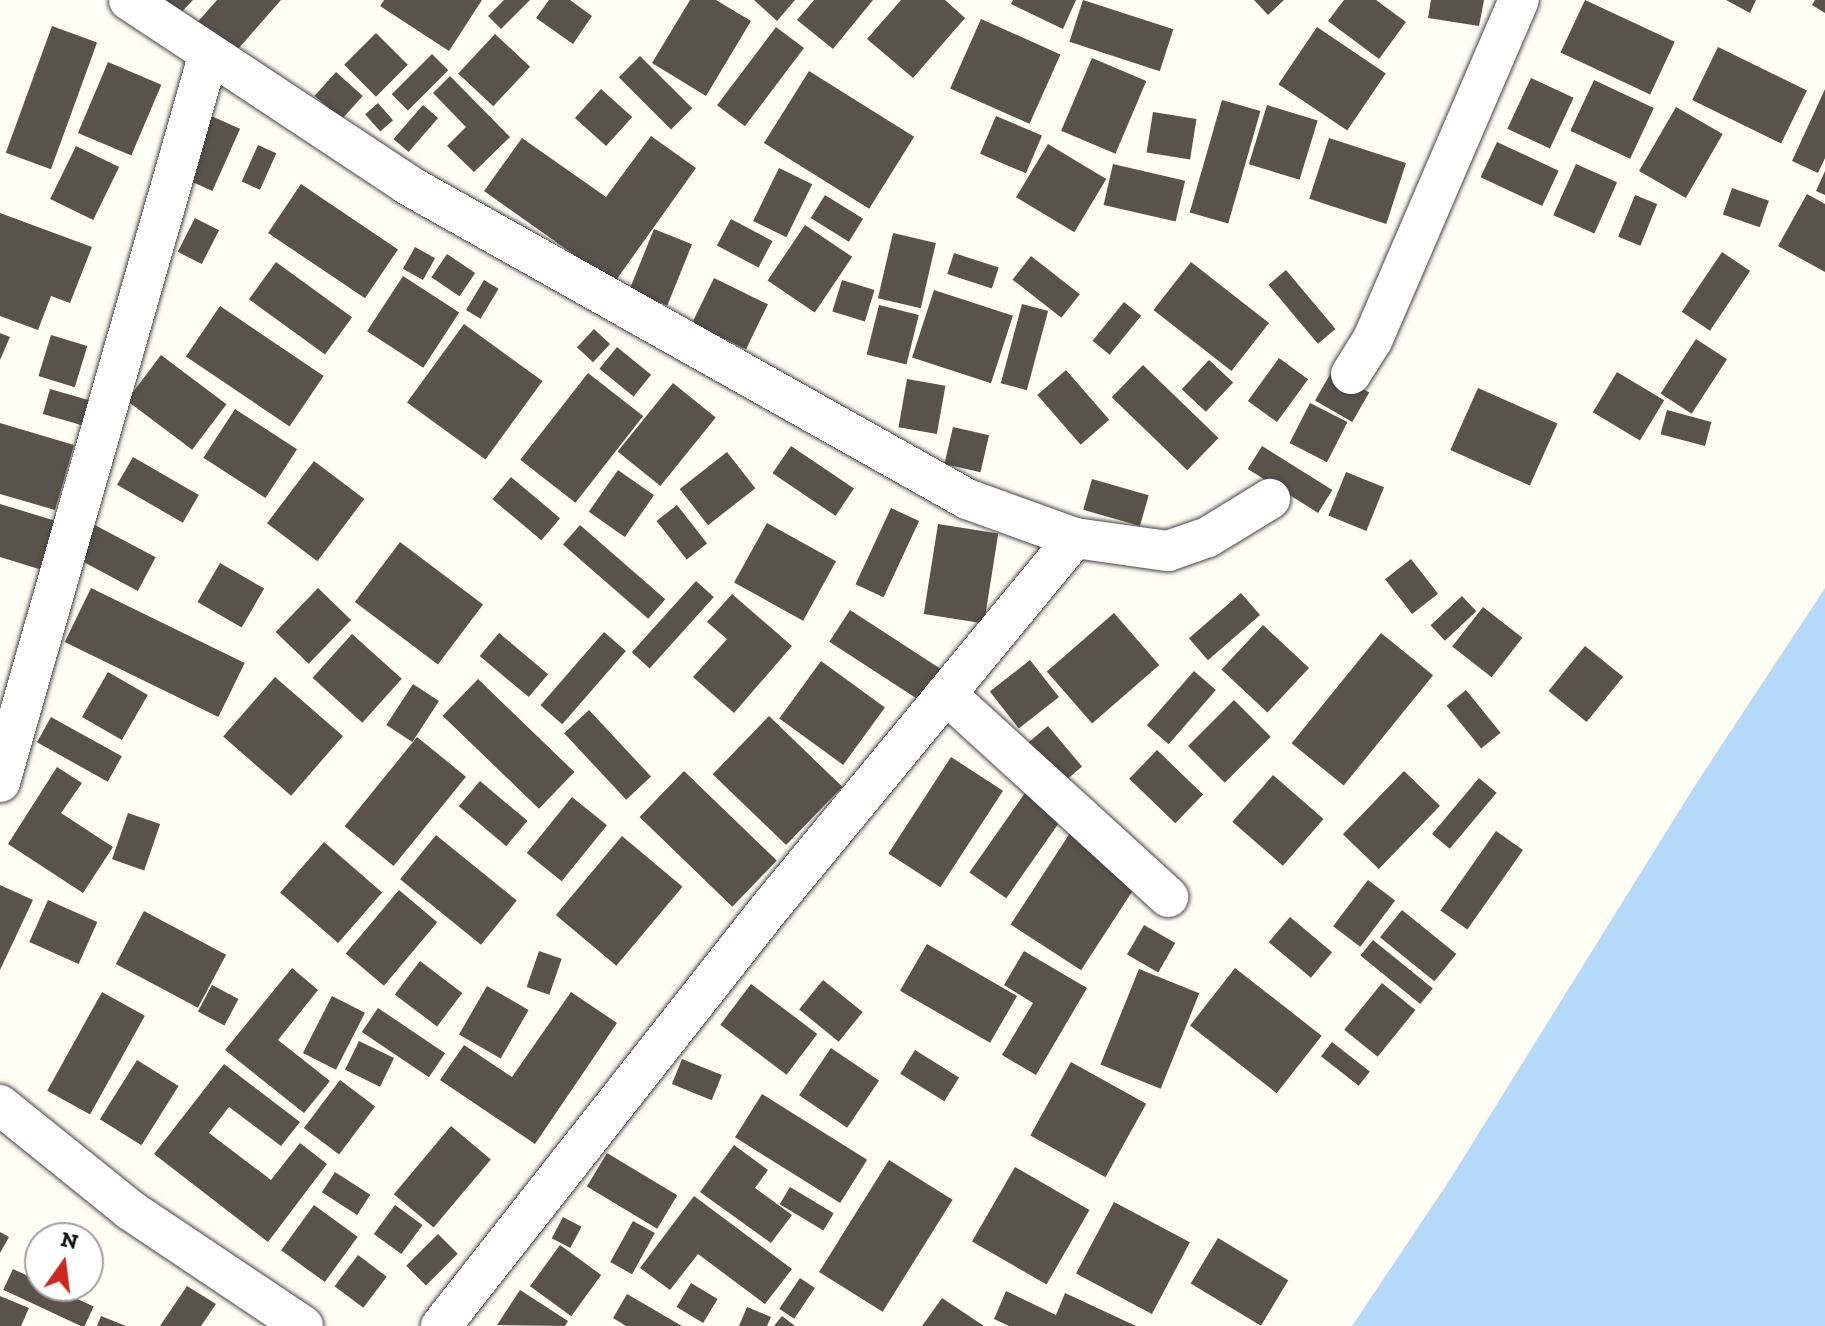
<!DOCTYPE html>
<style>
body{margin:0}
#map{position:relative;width:1825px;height:1326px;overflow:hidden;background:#fffef5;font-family:"Zilla Slab",serif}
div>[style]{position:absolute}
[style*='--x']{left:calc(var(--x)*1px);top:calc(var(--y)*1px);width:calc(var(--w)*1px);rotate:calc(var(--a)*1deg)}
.water>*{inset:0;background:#b6dafa}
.building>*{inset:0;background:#5a534c;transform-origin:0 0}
.roads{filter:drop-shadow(0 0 2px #444) drop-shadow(0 0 2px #444)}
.street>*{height:40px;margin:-20px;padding:0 20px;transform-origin:20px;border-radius:20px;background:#fff}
span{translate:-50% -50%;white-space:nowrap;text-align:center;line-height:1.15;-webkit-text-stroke:8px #fff;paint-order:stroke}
.north{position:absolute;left:24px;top:1222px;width:80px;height:80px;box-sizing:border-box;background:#fff;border:2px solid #a0a0a0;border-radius:50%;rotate:14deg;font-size:22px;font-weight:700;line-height:32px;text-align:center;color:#111}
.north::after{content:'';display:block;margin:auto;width:28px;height:36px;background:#cb281f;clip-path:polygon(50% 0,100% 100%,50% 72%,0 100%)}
</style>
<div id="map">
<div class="water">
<div style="clip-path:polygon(1825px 588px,1825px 1326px,1352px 1326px,1449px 1181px,1694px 787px)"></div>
</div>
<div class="building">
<div style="clip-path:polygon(143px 0,193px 0,169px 25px)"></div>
<div style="clip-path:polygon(217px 0,281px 0,231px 57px,195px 25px)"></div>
<div style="clip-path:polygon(384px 0,482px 0,449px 51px,380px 6px)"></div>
<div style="clip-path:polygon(504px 0,530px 0,501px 29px,488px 16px)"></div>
<div style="clip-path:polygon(549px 0,570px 0,592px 16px,573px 44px,536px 18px)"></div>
<div style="clip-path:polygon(690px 0,716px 0,751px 21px,706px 96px,652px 63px)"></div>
<div style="clip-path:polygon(754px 0,795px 0,777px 21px)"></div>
<div style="clip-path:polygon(814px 0,873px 0,833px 49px,797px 20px)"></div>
<div style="clip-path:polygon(901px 0,945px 0,965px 18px,913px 78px,867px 39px)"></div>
<div style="clip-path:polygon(1013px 0,1076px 0,1063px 29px,1011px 4px)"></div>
<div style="left:1083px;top:0;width:95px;height:44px;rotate:18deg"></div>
<div style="clip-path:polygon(1254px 0,1284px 0,1268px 15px)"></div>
<div style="clip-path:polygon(1344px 0,1376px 0,1406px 22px,1379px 59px,1328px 21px)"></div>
<div style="clip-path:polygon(1431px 0,1484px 0,1479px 26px,1428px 18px)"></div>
<div style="left:1585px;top:0;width:99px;height:58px;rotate:25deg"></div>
<div style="clip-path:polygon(1726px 0,1756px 0,1750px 13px)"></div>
<div style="clip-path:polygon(1815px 0,1825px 0,1825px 13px,1812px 5px)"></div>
<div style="left:981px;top:19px;width:87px;height:76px;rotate:24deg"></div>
<div style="left:52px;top:26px;width:48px;height:135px;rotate:20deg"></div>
<div style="left:776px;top:27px;width:35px;height:98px;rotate:37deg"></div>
<div style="left:1317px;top:27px;width:83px;height:69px;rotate:34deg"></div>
<div style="left:376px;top:33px;width:45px;height:45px;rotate:45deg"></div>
<div style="left:495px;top:34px;width:48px;height:54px;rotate:43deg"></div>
<div style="left:1718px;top:47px;width:99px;height:59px;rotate:26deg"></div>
<div style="left:432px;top:54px;width:23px;height:57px;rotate:45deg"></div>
<div style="left:640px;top:56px;width:74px;height:30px;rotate:45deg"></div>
<div style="left:1092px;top:58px;width:59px;height:79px;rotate:23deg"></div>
<div style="left:108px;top:62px;width:58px;height:77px;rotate:23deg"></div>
<div style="left:809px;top:71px;width:124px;height:85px;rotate:32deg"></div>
<div style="left:336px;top:72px;width:36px;height:32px;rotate:42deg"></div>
<div style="clip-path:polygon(450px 76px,510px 137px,474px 172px,447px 146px,466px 127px,433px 93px)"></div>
<div style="left:1531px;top:78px;width:47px;height:56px;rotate:25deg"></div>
<div style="left:1594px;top:80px;width:66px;height:56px;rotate:25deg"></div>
<div style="left:601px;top:89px;width:42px;height:39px;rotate:42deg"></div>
<div style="clip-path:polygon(1825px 89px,1825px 158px,1818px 173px,1792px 161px)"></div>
<div style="left:1222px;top:100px;width:40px;height:117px;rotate:16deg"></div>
<div style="left:378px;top:103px;width:23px;height:17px;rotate:49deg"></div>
<div style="left:423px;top:105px;width:20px;height:45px;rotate:41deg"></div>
<div style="left:1267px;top:105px;width:53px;height:62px;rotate:17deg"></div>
<div style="left:1676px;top:107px;width:54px;height:74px;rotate:30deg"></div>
<div style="left:1153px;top:112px;width:44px;height:41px;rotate:9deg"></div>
<div style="left:209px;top:115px;width:34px;height:68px;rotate:24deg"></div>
<div style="left:996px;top:116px;width:50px;height:41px;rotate:23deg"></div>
<div style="clip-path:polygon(651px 136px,696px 168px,614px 283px,484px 191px,522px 138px,606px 197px)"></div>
<div style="left:1329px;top:138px;width:81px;height:64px;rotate:18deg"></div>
<div style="left:1497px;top:142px;width:68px;height:39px;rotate:25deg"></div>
<div style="left:1048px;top:144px;width:68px;height:62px;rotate:31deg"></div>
<div style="left:258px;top:145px;width:20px;height:40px;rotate:24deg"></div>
<div style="left:76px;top:146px;width:48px;height:59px;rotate:26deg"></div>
<div style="left:1113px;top:164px;width:74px;height:42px;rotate:13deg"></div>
<div style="left:1576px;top:164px;width:45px;height:56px;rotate:24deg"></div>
<div style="left:779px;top:168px;width:37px;height:59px;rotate:26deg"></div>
<div style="clip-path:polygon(1825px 171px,1825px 195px,1816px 191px)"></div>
<div style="left:301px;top:184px;width:117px;height:59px;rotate:34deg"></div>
<div style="left:1732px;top:188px;width:39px;height:28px;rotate:19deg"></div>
<div style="clip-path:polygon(1807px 194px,1825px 204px,1825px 272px,1778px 246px)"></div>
<div style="left:825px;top:195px;width:45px;height:27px;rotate:32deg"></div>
<div style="left:1635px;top:195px;width:24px;height:45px;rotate:22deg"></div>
<div style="clip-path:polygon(0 213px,92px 247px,70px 303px,51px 296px,38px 330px,0 316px)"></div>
<div style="left:195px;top:218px;width:27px;height:38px;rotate:27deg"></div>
<div style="left:731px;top:219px;width:47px;height:30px;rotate:28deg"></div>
<div style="left:805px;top:225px;width:57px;height:67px;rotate:34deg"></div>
<div style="left:654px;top:229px;width:41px;height:66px;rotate:22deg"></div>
<div style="left:893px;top:233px;width:44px;height:67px;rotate:13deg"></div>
<div style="left:415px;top:247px;width:23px;height:25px;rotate:29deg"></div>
<div style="left:1722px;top:252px;width:34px;height:72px;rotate:34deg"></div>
<div style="left:954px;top:253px;width:47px;height:22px;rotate:18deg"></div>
<div style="left:447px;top:254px;width:34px;height:28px;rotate:34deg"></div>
<div style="left:1031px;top:256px;width:62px;height:30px;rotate:38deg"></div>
<div style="left:276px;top:262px;width:94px;height:46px;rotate:36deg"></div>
<div style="left:1191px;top:262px;width:99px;height:61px;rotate:38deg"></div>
<div style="left:1286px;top:270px;width:77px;height:23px;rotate:50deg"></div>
<div style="left:403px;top:276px;width:67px;height:66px;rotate:33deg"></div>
<div style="left:714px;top:278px;width:60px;height:50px;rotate:26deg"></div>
<div style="left:484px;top:280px;width:17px;height:35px;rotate:31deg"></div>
<div style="left:842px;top:280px;width:34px;height:33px;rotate:17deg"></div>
<div style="left:934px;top:290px;width:83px;height:71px;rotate:18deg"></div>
<div style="left:1124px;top:302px;width:22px;height:50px;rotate:39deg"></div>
<div style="left:1022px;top:304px;width:27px;height:82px;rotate:15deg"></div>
<div style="left:879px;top:305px;width:41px;height:51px;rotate:14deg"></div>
<div style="left:220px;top:306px;width:125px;height:61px;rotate:34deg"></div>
<div style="left:464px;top:324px;width:97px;height:97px;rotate:36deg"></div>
<div style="left:594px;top:329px;width:22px;height:25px;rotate:43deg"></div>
<div style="clip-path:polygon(0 333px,10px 337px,0 360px)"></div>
<div style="left:51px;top:335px;width:38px;height:43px;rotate:17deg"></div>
<div style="left:1696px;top:339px;width:37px;height:65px;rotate:33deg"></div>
<div style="left:617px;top:347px;width:44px;height:28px;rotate:39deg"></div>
<div style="left:161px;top:355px;width:82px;height:57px;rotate:37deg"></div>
<div style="left:1279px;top:358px;width:36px;height:53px;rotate:36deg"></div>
<div style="left:1209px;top:360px;width:33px;height:40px;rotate:43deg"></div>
<div style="left:1143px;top:365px;width:105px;height:45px;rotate:44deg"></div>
<div style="left:1066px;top:370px;width:66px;height:38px;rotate:49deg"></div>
<div style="left:1332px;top:371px;width:43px;height:34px;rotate:30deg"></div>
<div style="left:1617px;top:372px;width:55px;height:47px;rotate:31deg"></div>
<div style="left:588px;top:373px;width:70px;height:110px;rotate:38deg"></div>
<div style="left:907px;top:379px;width:39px;height:49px;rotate:10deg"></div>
<div style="left:673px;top:383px;width:55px;height:88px;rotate:39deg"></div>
<div style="left:1478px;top:388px;width:87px;height:68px;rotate:24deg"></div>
<div style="left:50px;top:389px;width:48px;height:26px;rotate:16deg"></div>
<div style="left:1310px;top:403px;width:42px;height:45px;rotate:27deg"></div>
<div style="left:235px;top:409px;width:74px;height:58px;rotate:33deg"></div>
<div style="left:1667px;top:410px;width:46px;height:25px;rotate:15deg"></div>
<div style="clip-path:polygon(0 423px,74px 445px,55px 510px,0 494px)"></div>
<div style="left:953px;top:427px;width:37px;height:38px;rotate:13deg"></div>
<div style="left:791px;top:446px;width:76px;height:33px;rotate:34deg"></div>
<div style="left:1262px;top:446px;width:83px;height:27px;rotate:32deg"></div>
<div style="left:727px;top:452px;width:46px;height:60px;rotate:52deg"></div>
<div style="left:133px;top:457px;width:76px;height:32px;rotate:30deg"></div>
<div style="left:314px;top:461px;width:63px;height:78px;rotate:37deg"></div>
<div style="left:618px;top:470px;width:44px;height:51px;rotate:35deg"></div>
<div style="left:1346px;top:472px;width:41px;height:47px;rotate:22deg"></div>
<div style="left:511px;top:477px;width:64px;height:29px;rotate:40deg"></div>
<div style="left:1092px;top:479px;width:59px;height:32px;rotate:16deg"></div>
<div style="clip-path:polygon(0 504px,56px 521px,42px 570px,0 557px)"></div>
<div style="left:677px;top:505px;width:49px;height:26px;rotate:52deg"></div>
<div style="left:891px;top:508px;width:31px;height:84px;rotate:25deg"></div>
<div style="left:767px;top:523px;width:79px;height:68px;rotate:29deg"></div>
<div style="left:93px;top:524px;width:71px;height:38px;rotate:28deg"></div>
<div style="left:938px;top:524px;width:61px;height:91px;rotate:9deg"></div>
<div style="left:580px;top:525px;width:113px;height:26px;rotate:41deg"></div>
<div style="left:400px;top:542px;width:104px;height:75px;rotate:37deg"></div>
<div style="left:1411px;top:559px;width:44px;height:33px;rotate:52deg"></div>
<div style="left:220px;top:563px;width:51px;height:45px;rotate:30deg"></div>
<div style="left:696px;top:581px;width:24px;height:96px;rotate:42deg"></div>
<div style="left:91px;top:588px;width:171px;height:60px;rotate:26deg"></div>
<div style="left:318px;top:588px;width:46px;height:61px;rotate:44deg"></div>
<div style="left:1241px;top:593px;width:29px;height:69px;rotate:49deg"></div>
<div style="clip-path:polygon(732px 594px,792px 646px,734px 713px,693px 677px,727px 639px,707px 622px)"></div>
<div style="left:1462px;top:596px;width:21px;height:43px;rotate:47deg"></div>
<div style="left:1483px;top:607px;width:50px;height:50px;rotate:38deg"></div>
<div style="left:850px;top:610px;width:112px;height:38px;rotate:33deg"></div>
<div style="left:1114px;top:613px;width:69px;height:89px;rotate:49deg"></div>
<div style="left:1263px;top:625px;width:63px;height:61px;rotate:43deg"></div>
<div style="left:604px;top:632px;width:29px;height:97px;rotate:41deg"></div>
<div style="left:499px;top:633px;width:64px;height:30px;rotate:40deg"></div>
<div style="left:1381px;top:633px;width:67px;height:142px;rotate:39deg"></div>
<div style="left:352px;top:634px;width:67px;height:59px;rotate:42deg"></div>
<div style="left:1585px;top:646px;width:49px;height:58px;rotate:39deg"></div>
<div style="left:1030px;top:660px;width:47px;height:51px;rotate:52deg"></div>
<div style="left:821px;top:661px;width:79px;height:71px;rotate:36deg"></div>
<div style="left:1194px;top:671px;width:29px;height:72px;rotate:41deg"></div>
<div style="left:108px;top:672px;width:46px;height:52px;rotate:30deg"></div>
<div style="left:275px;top:677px;width:90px;height:79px;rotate:41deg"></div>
<div style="left:478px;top:679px;width:134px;height:51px;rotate:44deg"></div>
<div style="left:413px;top:684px;width:31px;height:49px;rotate:33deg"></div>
<div style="left:1466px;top:690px;width:55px;height:25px;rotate:51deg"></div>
<div style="left:1234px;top:700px;width:52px;height:65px;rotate:45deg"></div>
<div style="left:589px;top:710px;width:91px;height:34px;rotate:47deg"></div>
<div style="left:769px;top:716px;width:102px;height:81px;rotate:44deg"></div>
<div style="left:51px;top:717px;width:81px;height:29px;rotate:29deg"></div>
<div style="left:1048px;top:726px;width:53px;height:30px;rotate:50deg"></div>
<div style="left:417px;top:737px;width:63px;height:115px;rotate:39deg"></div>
<div style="left:1157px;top:750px;width:64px;height:40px;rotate:44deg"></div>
<div style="left:951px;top:757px;width:62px;height:115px;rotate:33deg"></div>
<div style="clip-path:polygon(57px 767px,82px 783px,61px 813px,113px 847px,83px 893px,8px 844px)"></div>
<div style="left:684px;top:771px;width:129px;height:64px;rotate:44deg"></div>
<div style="left:1404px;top:771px;width:50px;height:88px;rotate:44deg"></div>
<div style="left:1273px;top:775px;width:67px;height:62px;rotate:41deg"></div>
<div style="left:1479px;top:778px;width:23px;height:73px;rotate:40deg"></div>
<div style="left:480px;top:781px;width:62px;height:33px;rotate:40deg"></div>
<div style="left:1025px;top:793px;width:45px;height:97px;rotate:35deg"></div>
<div style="left:572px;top:797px;width:45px;height:72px;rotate:39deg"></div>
<div style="left:128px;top:813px;width:34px;height:49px;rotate:19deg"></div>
<div style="left:1496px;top:831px;width:33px;height:97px;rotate:35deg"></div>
<div style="left:1070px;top:833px;width:84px;height:109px;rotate:33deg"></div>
<div style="left:436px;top:835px;width:104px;height:57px;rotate:39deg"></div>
<div style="left:622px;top:836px;width:79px;height:103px;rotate:40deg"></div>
<div style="left:324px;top:842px;width:77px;height:67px;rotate:41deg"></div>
<div style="left:1368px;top:880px;width:34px;height:58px;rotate:37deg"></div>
<div style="clip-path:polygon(0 885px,33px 900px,0 970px)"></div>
<div style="left:399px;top:890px;width:50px;height:83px;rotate:40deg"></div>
<div style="left:48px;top:900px;width:54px;height:46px;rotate:24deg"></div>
<div style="left:1402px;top:910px;width:70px;height:35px;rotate:39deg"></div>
<div style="left:144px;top:911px;width:93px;height:60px;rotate:28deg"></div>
<div style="left:1290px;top:917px;width:55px;height:33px;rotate:40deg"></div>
<div style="left:1144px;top:925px;width:36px;height:34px;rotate:30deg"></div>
<div style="left:1373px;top:940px;width:77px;height:20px;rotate:39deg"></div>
<div style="left:927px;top:944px;width:104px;height:54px;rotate:30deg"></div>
<div style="left:539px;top:951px;width:24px;height:38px;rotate:19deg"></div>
<div style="clip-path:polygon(1024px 951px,1087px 988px,1036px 1075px,1002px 1055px,1033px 1003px,1004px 985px)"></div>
<div style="left:420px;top:961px;width:53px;height:42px;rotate:37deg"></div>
<div style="clip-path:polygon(292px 968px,318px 990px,278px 1040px,330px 1081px,304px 1113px,225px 1050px)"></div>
<div style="left:1235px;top:968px;width:110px;height:73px;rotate:38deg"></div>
<div style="left:1139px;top:969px;width:65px;height:103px;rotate:22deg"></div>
<div style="left:823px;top:980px;width:51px;height:38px;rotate:39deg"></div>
<div style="left:1382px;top:983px;width:43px;height:60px;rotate:39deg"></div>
<div style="left:751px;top:984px;width:83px;height:51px;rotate:37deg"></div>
<div style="left:212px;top:985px;width:30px;height:30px;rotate:28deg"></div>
<div style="left:487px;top:986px;width:48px;height:56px;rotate:30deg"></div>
<div style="left:102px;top:992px;width:49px;height:113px;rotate:29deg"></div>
<div style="clip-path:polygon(571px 992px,617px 1023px,535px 1144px,440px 1080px,464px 1045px,512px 1077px)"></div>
<div style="left:332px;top:996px;width:37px;height:64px;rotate:27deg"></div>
<div style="left:378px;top:1008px;width:81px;height:29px;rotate:34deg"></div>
<div style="left:359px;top:1041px;width:39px;height:32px;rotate:26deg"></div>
<div style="left:1332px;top:1042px;width:48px;height:18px;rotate:38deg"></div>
<div style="left:831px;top:1048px;width:58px;height:57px;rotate:34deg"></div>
<div style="left:915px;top:1050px;width:52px;height:28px;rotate:32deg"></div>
<div style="left:682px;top:1059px;width:43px;height:27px;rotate:22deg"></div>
<div style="left:137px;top:1060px;width:49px;height:70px;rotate:32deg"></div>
<div style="left:1071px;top:1062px;width:86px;height:84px;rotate:29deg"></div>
<div style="clip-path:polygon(224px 1064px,300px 1122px,281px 1146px,229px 1107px,209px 1133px,271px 1180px,300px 1143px,327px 1164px,268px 1242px,154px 1154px)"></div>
<div style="left:340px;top:1080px;width:44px;height:60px;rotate:37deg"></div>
<div style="left:762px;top:1094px;width:124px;height:51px;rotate:32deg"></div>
<div style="left:451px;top:1126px;width:52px;height:89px;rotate:40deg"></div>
<div style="clip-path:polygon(734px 1145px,768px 1170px,755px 1188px,792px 1215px,771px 1243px,700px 1192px)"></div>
<div style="left:607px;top:1153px;width:82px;height:39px;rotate:31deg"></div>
<div style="left:889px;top:1160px;width:75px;height:132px;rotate:32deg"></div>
<div style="left:1015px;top:1167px;width:86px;height:86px;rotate:30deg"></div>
<div style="left:335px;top:1172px;width:42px;height:24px;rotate:33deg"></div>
<div style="left:790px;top:1187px;width:51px;height:20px;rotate:31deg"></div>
<div style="clip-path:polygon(694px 1196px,792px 1269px,765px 1304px,698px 1254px,670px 1290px,640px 1268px)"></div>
<div style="left:1114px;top:1202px;width:86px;height:81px;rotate:28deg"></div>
<div style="left:314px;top:1205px;width:54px;height:56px;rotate:36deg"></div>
<div style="left:395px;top:1205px;width:34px;height:36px;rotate:36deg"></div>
<div style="left:563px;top:1217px;width:21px;height:24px;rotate:28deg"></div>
<div style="left:633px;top:1221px;width:25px;height:47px;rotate:29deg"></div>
<div style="clip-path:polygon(0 1232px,9px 1237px,0 1253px)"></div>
<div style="left:438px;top:1234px;width:28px;height:45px;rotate:45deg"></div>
<div style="left:1218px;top:1238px;width:82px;height:53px;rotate:31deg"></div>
<div style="left:560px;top:1245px;width:51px;height:51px;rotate:36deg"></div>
<div style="left:358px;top:1255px;width:36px;height:39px;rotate:37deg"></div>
<div style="left:13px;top:1269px;width:89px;height:23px;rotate:25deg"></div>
<div style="left:800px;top:1278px;width:18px;height:37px;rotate:34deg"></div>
<div style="left:691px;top:1283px;width:31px;height:28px;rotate:31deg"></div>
<div style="clip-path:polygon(187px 1286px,216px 1304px,201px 1326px,160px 1326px)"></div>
<div style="clip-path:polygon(520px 1290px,568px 1321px,565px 1326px,497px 1325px)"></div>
<div style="clip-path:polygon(1006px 1291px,1056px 1315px,1065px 1293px,1136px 1326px,1009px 1326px,994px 1319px)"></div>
<div style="clip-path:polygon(627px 1294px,682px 1326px,626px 1326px,613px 1318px)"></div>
<div style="clip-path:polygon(0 1296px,29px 1308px,21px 1326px,0 1326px)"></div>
<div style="clip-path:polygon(942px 1298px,984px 1326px,922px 1326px)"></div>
<div style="clip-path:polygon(747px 1307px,771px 1317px,767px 1326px,739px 1326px)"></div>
<div style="clip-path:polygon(101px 1316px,126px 1326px,97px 1326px)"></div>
<div style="clip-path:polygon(782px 1316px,795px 1326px,774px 1326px)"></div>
</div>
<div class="roads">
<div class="street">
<div style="--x:129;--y:0;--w:335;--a:33.5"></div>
<div style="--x:408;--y:185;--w:641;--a:29.32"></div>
<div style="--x:967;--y:499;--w:115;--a:19.9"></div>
<div style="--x:1075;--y:538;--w:94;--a:8"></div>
<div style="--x:1168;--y:551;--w:42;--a:-19.3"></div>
<div style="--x:1208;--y:537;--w:73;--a:-31.5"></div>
<div style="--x:1351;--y:374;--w:39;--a:-58"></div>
<div style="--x:1372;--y:341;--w:371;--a:-66.7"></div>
<div style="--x:946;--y:694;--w:301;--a:42.4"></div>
<div style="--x:0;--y:782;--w:758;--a:-74"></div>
<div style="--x:0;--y:1105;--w:167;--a:38.9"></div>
<div style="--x:130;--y:1210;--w:208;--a:33.8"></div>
<div style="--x:441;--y:1326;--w:529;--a:-51.83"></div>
<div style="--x:768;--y:910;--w:482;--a:-50.5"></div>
</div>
</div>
<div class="north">N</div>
</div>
